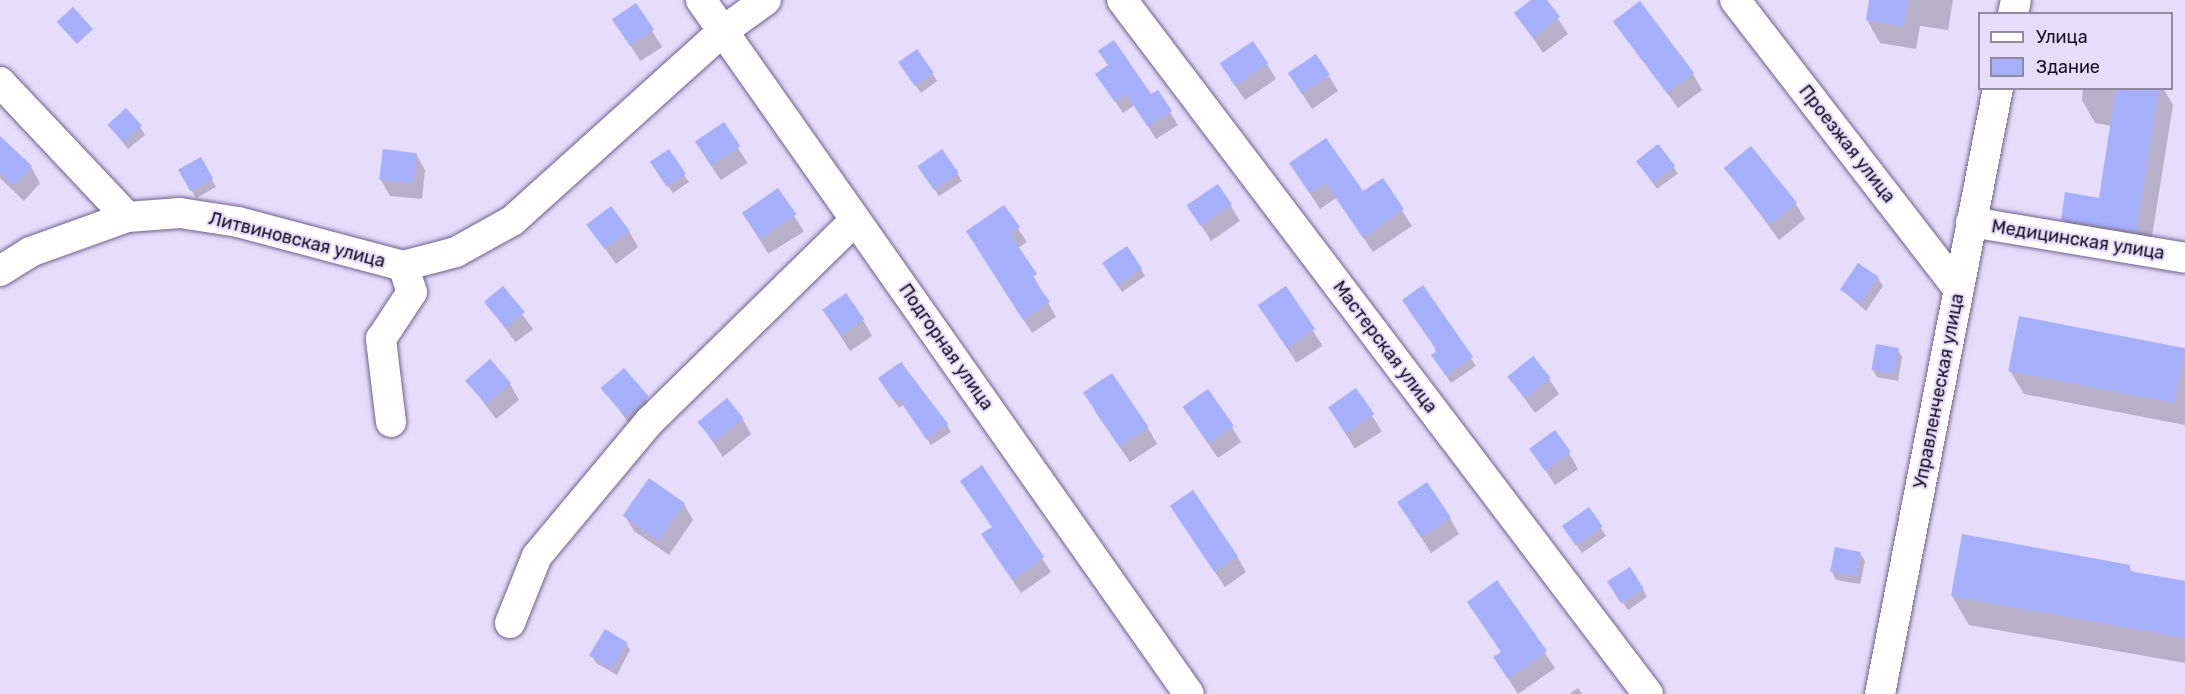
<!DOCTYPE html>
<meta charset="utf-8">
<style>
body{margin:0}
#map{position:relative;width:2185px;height:694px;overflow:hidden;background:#e6ddfc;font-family:Rubik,sans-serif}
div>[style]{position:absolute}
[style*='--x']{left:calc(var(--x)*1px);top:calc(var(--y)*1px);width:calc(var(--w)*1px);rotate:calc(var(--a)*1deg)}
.shadow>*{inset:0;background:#0003;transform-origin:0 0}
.building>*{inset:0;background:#a6affc;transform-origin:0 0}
.roads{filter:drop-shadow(0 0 2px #6f618e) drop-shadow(0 0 2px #6f618e)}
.minor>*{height:30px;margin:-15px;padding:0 15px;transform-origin:15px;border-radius:15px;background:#fff}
span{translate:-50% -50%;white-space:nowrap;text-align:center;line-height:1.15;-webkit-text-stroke:4.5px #e6ddfc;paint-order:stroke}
.street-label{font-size:18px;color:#130d1e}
.legend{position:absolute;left:1978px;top:12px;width:195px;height:78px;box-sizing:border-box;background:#e6ddfc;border:2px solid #928aa3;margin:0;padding:8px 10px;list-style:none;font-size:18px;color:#130d1e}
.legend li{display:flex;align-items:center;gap:12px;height:30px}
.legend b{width:30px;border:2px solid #928aa3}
</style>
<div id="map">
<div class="shadow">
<div style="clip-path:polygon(1533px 0,1545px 0,1568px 34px,1543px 53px,1516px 13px)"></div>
<div style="clip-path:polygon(1871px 0,1953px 0,1948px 30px,1920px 26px,1916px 49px,1880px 43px,1867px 20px)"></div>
<div style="left:635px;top:5px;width:50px;height:26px;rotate:57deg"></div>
<div style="clip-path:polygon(1615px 22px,1693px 74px,1702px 90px,1678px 108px)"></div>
<div style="clip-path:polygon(1267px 64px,1276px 79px,1245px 100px,1231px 80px)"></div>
<div style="clip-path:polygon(905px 70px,933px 74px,937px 81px,921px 93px)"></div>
<div style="clip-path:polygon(1329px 76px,1338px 91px,1312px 109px,1299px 89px)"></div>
<div style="clip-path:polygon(1105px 87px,1151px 96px,1157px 92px,1178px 125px,1156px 139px,1135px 105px,1123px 113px)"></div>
<div style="clip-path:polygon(2083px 88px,2163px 88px,2173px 105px,2149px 255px,2076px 242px,2063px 219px,2100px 199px,2112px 126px,2095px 123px,2082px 100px)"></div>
<div style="clip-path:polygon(109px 125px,140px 127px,145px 135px,128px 149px)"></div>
<div style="left:723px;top:125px;width:45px;height:32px;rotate:57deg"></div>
<div style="clip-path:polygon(9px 146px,31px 167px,40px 183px,24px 201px,0 178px,0 156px)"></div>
<div style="left:1658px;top:146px;width:34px;height:26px;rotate:54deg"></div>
<div style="clip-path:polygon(416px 154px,425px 170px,422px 199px,390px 196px,381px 180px)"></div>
<div style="left:200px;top:159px;width:32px;height:23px;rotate:60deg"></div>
<div style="clip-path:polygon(1291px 164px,1362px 193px,1382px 180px,1412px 226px,1373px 252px,1336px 198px,1320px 209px)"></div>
<div style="clip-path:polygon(1726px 168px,1795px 203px,1805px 219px,1779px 240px)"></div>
<div style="clip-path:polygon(657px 170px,684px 175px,689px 182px,673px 193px)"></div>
<div style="clip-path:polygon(957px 173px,962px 181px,939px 196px,924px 175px)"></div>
<div style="left:778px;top:190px;width:49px;height:42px;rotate:58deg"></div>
<div style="clip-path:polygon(1189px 206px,1231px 206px,1240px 221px,1211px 241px)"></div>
<div style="clip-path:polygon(1004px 207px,1027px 242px,1018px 248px,1056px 317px,1032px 333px,976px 245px)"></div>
<div style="clip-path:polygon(589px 226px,629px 231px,638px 247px,616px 264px)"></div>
<div style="clip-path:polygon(1141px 269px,1145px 276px,1122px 292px,1108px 271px)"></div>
<div style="clip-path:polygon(1878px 278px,1883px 286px,1866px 311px,1842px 290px)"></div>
<div style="clip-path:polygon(1423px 287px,1476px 366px,1451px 383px,1438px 363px)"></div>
<div style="left:1285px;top:288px;width:69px;height:31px;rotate:57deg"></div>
<div style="left:503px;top:289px;width:50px;height:22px;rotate:53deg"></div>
<div style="clip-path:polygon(824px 310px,863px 320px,872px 336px,850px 351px)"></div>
<div style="clip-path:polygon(2185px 349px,2185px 425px,2024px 394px,2010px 371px)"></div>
<div style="clip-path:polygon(1898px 350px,1902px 357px,1898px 381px,1877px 377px,1872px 369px)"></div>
<div style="left:624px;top:370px;width:55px;height:28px;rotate:53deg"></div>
<div style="clip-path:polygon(1509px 377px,1549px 379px,1559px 394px,1535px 413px)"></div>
<div style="clip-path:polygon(467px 380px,510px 384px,519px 400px,496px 419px)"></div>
<div style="clip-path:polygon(884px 386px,947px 425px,951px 432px,931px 445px,903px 405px,899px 408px)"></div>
<div style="left:1356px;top:390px;width:49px;height:32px;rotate:58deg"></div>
<div style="clip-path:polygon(1094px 410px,1148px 428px,1157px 444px,1130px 462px)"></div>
<div style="clip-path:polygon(742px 418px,751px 434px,723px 457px,700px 423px)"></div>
<div style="clip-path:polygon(1194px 423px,1232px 427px,1241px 442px,1218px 458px)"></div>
<div style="clip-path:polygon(1531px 448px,1569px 453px,1578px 469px,1555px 485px)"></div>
<div style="clip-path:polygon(982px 467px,1051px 572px,1021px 593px,991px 548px,993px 528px,962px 481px)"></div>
<div style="clip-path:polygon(1399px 503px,1450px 518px,1459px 534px,1431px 553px)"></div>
<div style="clip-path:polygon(684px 504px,693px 520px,669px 555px,634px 531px,625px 516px)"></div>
<div style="clip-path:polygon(1589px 509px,1606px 536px,1582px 553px,1569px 534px)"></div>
<div style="clip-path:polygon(1181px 522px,1237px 556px,1246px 572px,1225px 587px)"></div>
<div style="clip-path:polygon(1860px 553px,1865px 561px,1860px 584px,1836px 580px,1832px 572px)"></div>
<div style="clip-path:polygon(2129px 566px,2133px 574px,2185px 583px,2185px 663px,1969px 625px,1952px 596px)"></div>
<div style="clip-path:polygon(1497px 583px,1555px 668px,1518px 694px,1495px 658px,1502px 653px)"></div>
<div style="clip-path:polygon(1643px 589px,1647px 597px,1628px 610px,1614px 590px)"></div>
<div style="clip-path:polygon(626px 643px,630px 650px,617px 675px,596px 663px,592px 656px)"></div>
<div style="clip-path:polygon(1578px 688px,1582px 694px,1569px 694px)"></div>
</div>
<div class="building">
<div style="clip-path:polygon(1531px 0,1547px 0,1560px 17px,1533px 38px,1514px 13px)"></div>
<div style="clip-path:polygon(1869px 0,1908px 0,1904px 27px,1866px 20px)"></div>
<div style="left:1640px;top:1px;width:90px;height:34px;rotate:53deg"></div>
<div style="left:636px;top:3px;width:32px;height:29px;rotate:56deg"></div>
<div style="left:73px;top:7px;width:30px;height:22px;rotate:48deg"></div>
<div style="clip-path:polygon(1114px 40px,1151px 94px,1158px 90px,1172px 111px,1148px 127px,1126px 94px,1115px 102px,1095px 74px,1108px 65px,1098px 51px)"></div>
<div style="left:1253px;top:41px;width:27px;height:40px;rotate:56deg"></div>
<div style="left:917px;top:49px;width:29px;height:23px;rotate:55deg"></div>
<div style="left:1316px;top:54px;width:25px;height:34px;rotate:56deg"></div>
<div style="clip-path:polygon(2116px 88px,2159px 88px,2136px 232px,2061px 220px,2065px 192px,2099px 198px)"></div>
<div style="left:126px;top:108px;width:24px;height:25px;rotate:48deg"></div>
<div style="left:724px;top:122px;width:29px;height:35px;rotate:56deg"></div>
<div style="clip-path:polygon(0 136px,32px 166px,14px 186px,0 173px)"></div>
<div style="clip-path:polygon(1326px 138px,1363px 191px,1383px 178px,1404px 209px,1363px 238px,1326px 183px,1310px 194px,1289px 163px)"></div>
<div style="left:1658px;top:144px;width:28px;height:28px;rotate:52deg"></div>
<div style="left:1751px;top:146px;width:73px;height:35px;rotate:51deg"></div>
<div style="left:383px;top:149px;width:34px;height:31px;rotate:7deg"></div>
<div style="left:669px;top:149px;width:30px;height:23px;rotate:56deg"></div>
<div style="left:942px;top:149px;width:29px;height:30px;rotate:55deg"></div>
<div style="left:201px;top:157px;width:25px;height:26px;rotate:61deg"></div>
<div style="left:1218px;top:184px;width:25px;height:38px;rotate:56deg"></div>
<div style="left:778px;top:188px;width:32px;height:44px;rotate:55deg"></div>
<div style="clip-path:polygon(1004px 205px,1020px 227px,1010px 234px,1037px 274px,1032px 277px,1050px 302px,1023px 320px,966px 231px)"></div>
<div style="left:611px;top:206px;width:31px;height:31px;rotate:53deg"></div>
<div style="left:1127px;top:246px;width:27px;height:30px;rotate:56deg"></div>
<div style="left:1858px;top:263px;width:25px;height:32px;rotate:34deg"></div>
<div style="clip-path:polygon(1423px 285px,1473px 357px,1446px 376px,1431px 355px,1437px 351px,1402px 300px)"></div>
<div style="left:503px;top:286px;width:34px;height:25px;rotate:50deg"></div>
<div style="left:1286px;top:286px;width:52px;height:34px;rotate:56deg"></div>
<div style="left:846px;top:293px;width:32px;height:29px;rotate:55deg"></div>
<div style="left:2019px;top:316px;width:169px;height:56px;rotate:11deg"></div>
<div style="left:1876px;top:344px;width:23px;height:26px;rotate:10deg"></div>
<div style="left:1533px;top:356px;width:28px;height:33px;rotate:51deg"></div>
<div style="left:490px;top:359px;width:32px;height:33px;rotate:49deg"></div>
<div style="clip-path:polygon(901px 362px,948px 424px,926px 439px,898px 398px,894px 401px,878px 378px)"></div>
<div style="left:624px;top:368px;width:38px;height:31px;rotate:49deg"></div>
<div style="left:1112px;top:373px;width:65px;height:35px;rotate:56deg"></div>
<div style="left:1356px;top:388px;width:32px;height:34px;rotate:55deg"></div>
<div style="left:1208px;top:389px;width:45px;height:31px;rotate:55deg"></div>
<div style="left:727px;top:398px;width:26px;height:38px;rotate:51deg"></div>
<div style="left:1555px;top:430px;width:27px;height:32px;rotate:54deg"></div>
<div style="clip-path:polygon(982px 465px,1044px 557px,1012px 580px,981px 534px,992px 527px,960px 481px)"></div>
<div style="left:649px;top:478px;width:44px;height:46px;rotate:35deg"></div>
<div style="left:1427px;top:482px;width:43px;height:36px;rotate:56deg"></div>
<div style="left:1193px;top:490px;width:80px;height:28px;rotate:56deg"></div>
<div style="left:1589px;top:507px;width:24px;height:33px;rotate:55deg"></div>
<div style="clip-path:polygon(1962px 534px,2130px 565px,2129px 571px,2185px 581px,2185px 638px,1951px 596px)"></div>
<div style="left:1835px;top:547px;width:26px;height:25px;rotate:11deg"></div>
<div style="left:1630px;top:567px;width:26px;height:27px;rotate:58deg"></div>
<div style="clip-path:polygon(1497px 580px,1547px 651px,1508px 679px,1493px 657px,1501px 652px,1467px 602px)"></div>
<div style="left:605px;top:629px;width:26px;height:31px;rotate:31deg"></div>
</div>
<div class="roads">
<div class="minor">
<div style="--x:701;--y:0;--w:848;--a:54.89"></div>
<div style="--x:1122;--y:0;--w:871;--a:52.84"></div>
<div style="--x:1735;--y:0;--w:365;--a:52.3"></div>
<div style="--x:2013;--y:14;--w:14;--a:-78"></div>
<div style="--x:0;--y:82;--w:185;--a:46.7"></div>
<div style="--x:1971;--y:222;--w:217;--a:9.5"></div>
<div style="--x:0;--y:271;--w:36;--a:-32"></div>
<div style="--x:30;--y:252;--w:103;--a:-19.8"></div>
<div style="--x:127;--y:217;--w:53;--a:-4.3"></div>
<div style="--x:180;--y:213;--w:59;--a:8.8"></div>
<div style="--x:238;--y:222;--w:171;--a:14.9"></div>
<div style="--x:403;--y:266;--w:55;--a:-14.8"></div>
<div style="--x:456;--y:252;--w:64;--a:-29"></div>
<div style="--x:512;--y:221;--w:284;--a:-42"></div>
<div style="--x:723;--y:31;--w:53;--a:-35.8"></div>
<div style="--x:391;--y:422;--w:84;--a:-96.9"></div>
<div style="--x:381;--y:339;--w:56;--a:-56.6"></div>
<div style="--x:412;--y:292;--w:28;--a:-109"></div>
<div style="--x:510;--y:623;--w:72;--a:-68.1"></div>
<div style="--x:537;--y:556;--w:176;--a:-50.1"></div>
<div style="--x:650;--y:421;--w:287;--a:-44.4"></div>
<div style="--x:1880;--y:694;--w:617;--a:-78.98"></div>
</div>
</div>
<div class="street-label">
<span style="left:1847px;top:144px;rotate:52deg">Проезжая улица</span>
<span style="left:297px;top:240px;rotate:14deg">Литвиновская улица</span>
<span style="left:2078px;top:240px;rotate:9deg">Медицинская улица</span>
<span style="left:946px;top:347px;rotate:55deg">Подгорная улица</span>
<span style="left:1385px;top:347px;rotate:53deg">Мастерская улица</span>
<span style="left:1939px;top:391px;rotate:-79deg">Управленческая улица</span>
</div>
<ul class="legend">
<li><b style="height:8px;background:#fff"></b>Улица</li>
<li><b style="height:16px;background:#a6affc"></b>Здание</li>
</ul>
</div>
